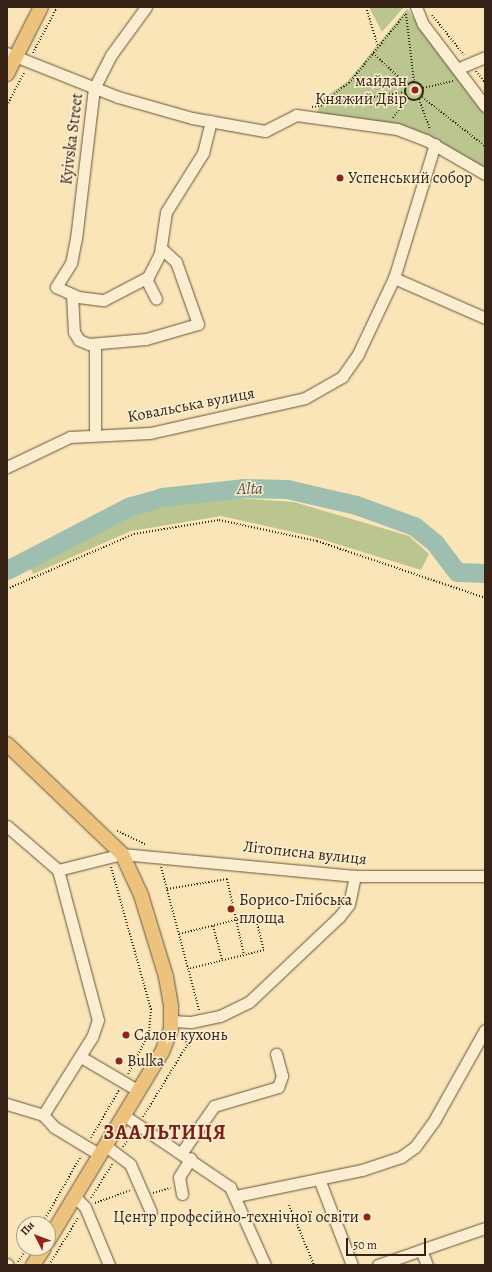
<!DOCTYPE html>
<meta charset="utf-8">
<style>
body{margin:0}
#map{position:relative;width:492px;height:1272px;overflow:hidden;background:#f9e5b7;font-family:Alegreya,serif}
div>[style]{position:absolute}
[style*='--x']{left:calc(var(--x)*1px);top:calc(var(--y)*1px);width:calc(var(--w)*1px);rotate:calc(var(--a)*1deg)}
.green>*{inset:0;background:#bbc590}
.river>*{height:19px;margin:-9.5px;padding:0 9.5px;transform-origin:9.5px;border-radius:9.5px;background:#9ebfb0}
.path>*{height:2px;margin-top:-1px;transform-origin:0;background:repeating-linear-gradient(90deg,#352215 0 1px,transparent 0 3px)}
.path>.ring{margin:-1px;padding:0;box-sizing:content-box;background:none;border:2px solid #352215;border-radius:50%}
.roads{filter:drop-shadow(0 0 1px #66533e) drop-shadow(0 0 1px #66533e)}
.minor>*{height:11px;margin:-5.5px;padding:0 5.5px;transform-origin:5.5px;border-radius:5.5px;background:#fbeed0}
.major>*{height:14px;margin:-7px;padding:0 7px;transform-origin:7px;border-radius:7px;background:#ecc27c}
.dots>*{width:11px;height:11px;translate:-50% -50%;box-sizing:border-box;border:2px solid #fbeed0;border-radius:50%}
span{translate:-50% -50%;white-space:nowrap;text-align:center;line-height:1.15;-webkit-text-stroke:3px #fbeed0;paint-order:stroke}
.poi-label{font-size:16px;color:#352215}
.right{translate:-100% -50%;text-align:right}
.left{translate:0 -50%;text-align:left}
.street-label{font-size:16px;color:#352215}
.water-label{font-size:17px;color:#545144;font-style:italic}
.district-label{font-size:20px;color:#7a1f14;font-weight:700;letter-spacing:1px}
.frame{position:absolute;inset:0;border:8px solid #352215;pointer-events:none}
.north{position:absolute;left:16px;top:1216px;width:40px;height:40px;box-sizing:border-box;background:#fbeed0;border:1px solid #ac9c85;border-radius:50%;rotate:312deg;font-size:11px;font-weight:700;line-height:16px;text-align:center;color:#352215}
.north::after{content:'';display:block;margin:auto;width:14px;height:18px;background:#8f2418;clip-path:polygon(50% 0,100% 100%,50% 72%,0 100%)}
.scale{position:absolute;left:346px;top:1238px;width:80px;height:18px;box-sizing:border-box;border:2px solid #352215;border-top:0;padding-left:5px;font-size:12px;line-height:14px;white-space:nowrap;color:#352215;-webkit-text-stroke:3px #fbeed0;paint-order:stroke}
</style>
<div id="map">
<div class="green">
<div style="clip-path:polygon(369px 7px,404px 7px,382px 32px)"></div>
<div style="clip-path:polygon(407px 9px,485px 113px,485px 168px,409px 127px,317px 113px,322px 99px,348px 81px)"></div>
<div style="clip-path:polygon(224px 497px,294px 502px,409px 536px,429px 554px,421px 570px,311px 536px,221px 516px,131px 531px,33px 574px,29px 565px,121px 517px,171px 505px)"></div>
</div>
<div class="river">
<div style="--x:7;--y:570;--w:136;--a:-27.5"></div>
<div style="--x:128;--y:507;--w:35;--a:-16"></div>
<div style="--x:162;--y:497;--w:81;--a:-6.3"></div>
<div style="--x:243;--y:488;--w:44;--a:1.3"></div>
<div style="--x:287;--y:489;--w:71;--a:13.1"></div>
<div style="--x:356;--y:505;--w:62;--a:19.9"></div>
<div style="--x:414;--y:526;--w:27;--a:39"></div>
<div style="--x:435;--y:543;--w:36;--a:53"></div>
<div style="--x:457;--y:572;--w:28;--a:2"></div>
</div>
<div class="path">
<div style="--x:366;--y:7;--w:42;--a:73.3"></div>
<div style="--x:406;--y:14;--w:67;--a:83.2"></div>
<div style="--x:432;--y:15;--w:51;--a:51.3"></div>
<div style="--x:33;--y:53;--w:52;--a:-62.4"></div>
<div style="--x:373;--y:53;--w:47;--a:43.3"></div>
<div style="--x:476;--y:71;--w:15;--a:53"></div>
<div class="ring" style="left:405px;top:82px;width:16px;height:16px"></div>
<div style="--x:423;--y:88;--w:31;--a:-13"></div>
<div style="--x:422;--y:97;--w:80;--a:37.9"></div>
<div style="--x:419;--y:99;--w:33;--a:70"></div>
<div style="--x:322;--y:103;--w:34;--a:-37"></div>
<div style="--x:349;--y:83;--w:90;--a:-50.8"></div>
<div style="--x:7;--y:106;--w:38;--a:-63"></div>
<div style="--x:312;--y:107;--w:94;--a:-9.2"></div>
<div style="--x:393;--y:118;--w:25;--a:-56"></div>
<div style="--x:7;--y:589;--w:138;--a:-23.4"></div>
<div style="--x:134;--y:534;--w:86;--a:-9.4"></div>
<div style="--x:219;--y:520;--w:100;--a:12.1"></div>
<div style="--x:317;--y:541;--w:177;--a:18.7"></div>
<div style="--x:117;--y:831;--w:31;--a:25"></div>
<div style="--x:111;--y:867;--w:148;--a:74.3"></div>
<div style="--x:151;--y:1009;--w:24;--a:95"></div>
<div style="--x:149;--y:1033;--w:46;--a:117.1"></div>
<div style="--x:161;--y:867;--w:148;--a:75.1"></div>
<div style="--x:167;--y:889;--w:61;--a:-9.5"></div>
<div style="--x:227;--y:879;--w:78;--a:77.4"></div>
<div style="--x:213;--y:926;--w:35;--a:75"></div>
<div style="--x:179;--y:934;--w:78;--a:-14"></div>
<div style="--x:255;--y:915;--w:36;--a:76"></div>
<div style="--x:264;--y:950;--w:78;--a:166"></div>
<div style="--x:180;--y:1039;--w:9;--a:21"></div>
<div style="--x:143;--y:1117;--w:100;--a:-58.5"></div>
<div style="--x:91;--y:1138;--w:56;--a:-59.7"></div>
<div style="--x:123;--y:1147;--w:16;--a:-55"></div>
<div style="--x:153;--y:1193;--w:18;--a:-16"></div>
<div style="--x:91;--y:1198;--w:40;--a:-58"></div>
<div style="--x:95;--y:1203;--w:37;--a:-20"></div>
<div style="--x:289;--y:1205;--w:65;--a:67.4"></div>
<div style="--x:42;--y:1224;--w:78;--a:-60.2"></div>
<div style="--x:18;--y:1262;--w:17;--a:-57"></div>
<div style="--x:49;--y:1265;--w:55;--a:-58.3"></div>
</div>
<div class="roads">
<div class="minor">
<div style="--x:146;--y:7;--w:59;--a:126.1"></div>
<div style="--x:111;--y:55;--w:37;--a:117"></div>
<div style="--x:94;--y:88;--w:151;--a:96.8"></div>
<div style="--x:76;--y:238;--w:25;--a:101"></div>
<div style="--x:71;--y:263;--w:28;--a:122"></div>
<div style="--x:56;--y:287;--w:24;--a:24"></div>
<div style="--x:78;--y:297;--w:26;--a:7"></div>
<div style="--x:104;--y:300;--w:50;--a:-27.6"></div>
<div style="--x:148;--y:277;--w:27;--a:-63"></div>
<div style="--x:160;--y:253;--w:41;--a:-81.7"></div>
<div style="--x:166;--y:212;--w:70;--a:-57.9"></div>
<div style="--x:203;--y:153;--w:33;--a:-76"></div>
<div style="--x:416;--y:7;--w:18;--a:68"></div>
<div style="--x:423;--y:24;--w:103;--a:52.9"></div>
<div style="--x:7;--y:53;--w:119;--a:21.6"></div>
<div style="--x:118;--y:97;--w:77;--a:15.8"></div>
<div style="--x:192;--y:118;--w:74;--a:10.1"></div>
<div style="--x:265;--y:131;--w:35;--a:-27"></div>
<div style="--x:296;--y:115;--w:102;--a:7.9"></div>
<div style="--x:397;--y:129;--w:31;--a:21"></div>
<div style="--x:426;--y:140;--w:68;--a:30"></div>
<div style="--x:457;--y:69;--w:30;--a:-23"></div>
<div style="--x:394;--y:278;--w:99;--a:23.7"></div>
<div style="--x:146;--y:279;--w:22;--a:63"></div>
<div style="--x:72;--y:295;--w:37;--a:87"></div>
<div style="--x:74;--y:332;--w:9;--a:58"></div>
<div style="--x:79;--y:340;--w:11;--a:22"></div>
<div style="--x:89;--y:344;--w:57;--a:-5"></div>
<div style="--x:146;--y:339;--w:54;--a:-16.1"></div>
<div style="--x:198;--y:324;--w:66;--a:-109.5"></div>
<div style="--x:176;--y:262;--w:21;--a:-137"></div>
<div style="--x:95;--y:345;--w:89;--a:90"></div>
<div style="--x:7;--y:467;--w:70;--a:-25.5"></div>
<div style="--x:70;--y:437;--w:80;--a:-2.9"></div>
<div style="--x:150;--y:433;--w:159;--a:-12.7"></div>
<div style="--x:305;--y:398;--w:43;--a:-29.6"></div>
<div style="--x:342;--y:377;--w:28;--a:-55"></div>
<div style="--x:358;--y:354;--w:84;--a:-64.7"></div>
<div style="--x:394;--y:278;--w:140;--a:-73"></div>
<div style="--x:7;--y:826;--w:67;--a:40.8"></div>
<div style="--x:58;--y:870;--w:155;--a:75.1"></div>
<div style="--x:98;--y:1020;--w:18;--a:109"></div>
<div style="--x:92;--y:1037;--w:92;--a:122.1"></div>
<div style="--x:43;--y:1115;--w:16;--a:47"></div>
<div style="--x:54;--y:1127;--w:54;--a:31.3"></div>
<div style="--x:58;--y:870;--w:66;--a:-14"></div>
<div style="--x:122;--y:854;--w:234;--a:5.4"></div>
<div style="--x:355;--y:876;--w:130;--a:0"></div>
<div style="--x:172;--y:1021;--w:19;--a:3"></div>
<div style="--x:191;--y:1022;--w:30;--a:-12"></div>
<div style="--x:220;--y:1016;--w:32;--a:-26"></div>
<div style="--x:249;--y:1002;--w:124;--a:-43.4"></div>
<div style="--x:339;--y:917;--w:16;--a:-52"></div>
<div style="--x:349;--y:904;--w:29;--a:-78"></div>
<div style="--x:81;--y:1057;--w:67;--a:30.4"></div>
<div style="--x:7;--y:1104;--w:38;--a:17"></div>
<div style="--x:125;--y:1116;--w:127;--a:34.1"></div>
<div style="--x:230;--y:1187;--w:85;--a:65.8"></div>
<div style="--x:106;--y:1146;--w:30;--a:37"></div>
<div style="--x:130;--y:1164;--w:52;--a:66.4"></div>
<div style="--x:182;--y:1152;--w:56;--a:-55.2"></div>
<div style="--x:214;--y:1106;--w:67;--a:-16.5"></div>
<div style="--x:278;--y:1087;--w:12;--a:-70"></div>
<div style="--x:282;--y:1076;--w:23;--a:-105"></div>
<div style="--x:319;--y:1179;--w:92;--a:69"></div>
<div style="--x:182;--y:1194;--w:17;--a:-100"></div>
<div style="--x:179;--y:1177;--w:22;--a:-58"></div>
<div style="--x:236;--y:1196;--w:129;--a:-11.7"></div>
<div style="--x:362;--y:1170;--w:41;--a:-18.4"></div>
<div style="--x:401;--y:1157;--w:17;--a:-36"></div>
<div style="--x:415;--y:1147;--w:34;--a:-54"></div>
<div style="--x:435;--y:1119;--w:102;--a:-60.7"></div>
<div style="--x:75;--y:1197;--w:14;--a:45"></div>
<div style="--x:85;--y:1207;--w:63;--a:67.5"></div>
<div style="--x:7;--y:1264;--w:1;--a:45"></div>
<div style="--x:378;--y:1265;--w:46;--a:-19.2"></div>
<div style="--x:427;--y:1265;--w:16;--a:-112"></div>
<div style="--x:421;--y:1250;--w:68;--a:-19"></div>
</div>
<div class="major">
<div style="--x:7;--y:74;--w:75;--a:-63.1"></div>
<div style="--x:7;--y:744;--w:159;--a:43.7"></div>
<div style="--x:122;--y:854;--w:45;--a:65.1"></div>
<div style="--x:141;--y:895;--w:86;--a:73"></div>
<div style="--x:166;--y:977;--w:29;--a:80"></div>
<div style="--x:171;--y:1006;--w:23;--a:90"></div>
<div style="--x:171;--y:1029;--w:25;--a:111"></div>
<div style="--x:162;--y:1052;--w:221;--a:121.1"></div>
<div style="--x:33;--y:1265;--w:20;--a:-57"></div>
</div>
</div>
<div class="dots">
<div style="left:415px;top:90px;background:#8f2418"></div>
<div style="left:340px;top:178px;background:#8f2418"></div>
<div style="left:231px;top:909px;background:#8f2418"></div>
<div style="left:126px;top:1035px;background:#8f2418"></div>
<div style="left:119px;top:1061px;background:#8f2418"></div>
<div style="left:367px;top:1217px;background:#8f2418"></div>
</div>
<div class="poi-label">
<span class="right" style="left:407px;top:90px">майдан<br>Княжий Двір</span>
<span class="left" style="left:348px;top:178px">Успенський собор</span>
<span class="left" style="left:239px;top:909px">Борисо-Глібська<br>площа</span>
<span class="left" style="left:134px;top:1035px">Салон кухонь</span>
<span class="left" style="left:127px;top:1061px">Bulka</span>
<span class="right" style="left:359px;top:1217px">Центр професійно-технічної освіти</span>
</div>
<div class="street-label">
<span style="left:72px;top:139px;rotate:-83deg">Kyivska Street</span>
<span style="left:191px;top:405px;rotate:-11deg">Ковальська вулиця</span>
<span style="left:305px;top:853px;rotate:6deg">Літописна вулиця</span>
</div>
<div class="water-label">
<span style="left:250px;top:489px">Alta</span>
</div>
<div class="district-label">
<span style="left:165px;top:1132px">ЗААЛЬТИЦЯ</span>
</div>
<div class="frame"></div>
<div class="north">Пн</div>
<div class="scale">50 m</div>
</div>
